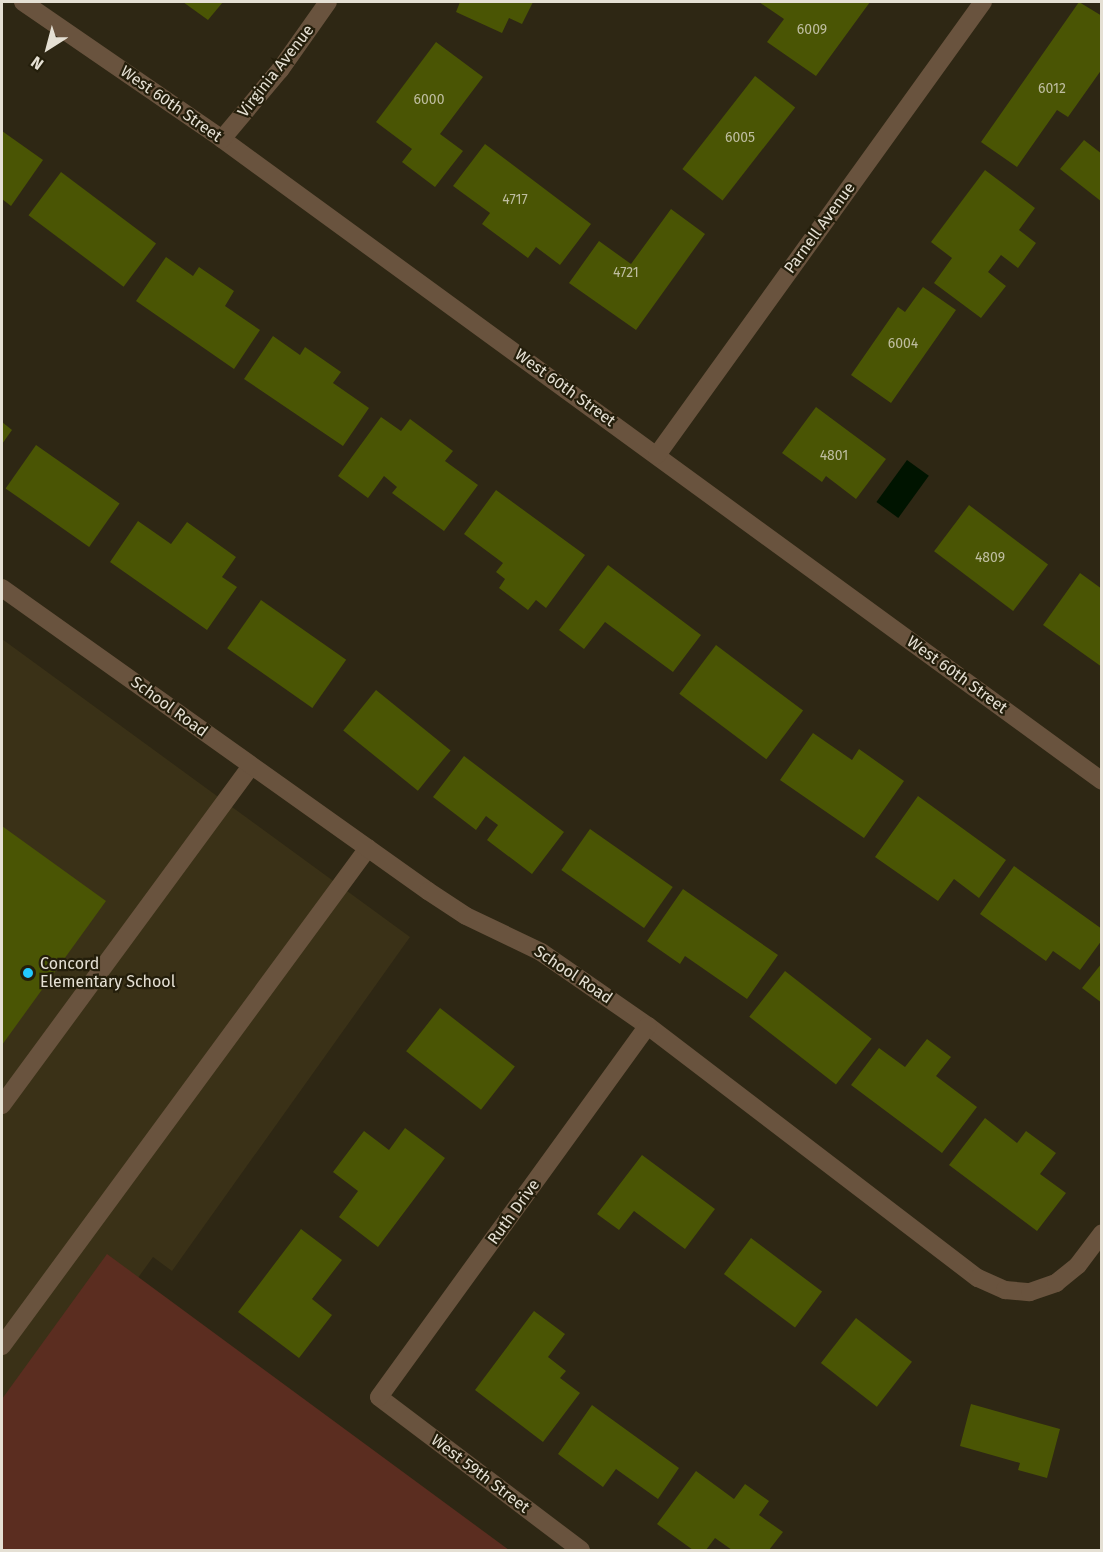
<!DOCTYPE html>
<style>
body{margin:0}
#map{position:relative;width:1103px;height:1552px;overflow:hidden;background:#2e2714;font-family:"Fira Sans",sans-serif}
div>[style]{position:absolute}
[style*='--x']{left:calc(var(--x)*1px);top:calc(var(--y)*1px);width:calc(var(--w)*1px);rotate:calc(var(--a)*1deg)}
.built>*{inset:0;background:#3a3117}
.green>*{inset:0;background:#5b2d20}
.water>*{inset:0;background:#001400;transform-origin:0 0}
.building>*{inset:0;background:#4a5504;transform-origin:0 0}
.service>*{height:18px;margin:-9px;padding:0 9px;transform-origin:9px;border-radius:9px;background:#69533e}
.minor>*{height:18px;margin:-9px;padding:0 9px;transform-origin:9px;border-radius:9px;background:#69533e}
.dots>*{width:16px;height:16px;translate:-50% -50%;box-sizing:border-box;border:3px solid #241e0b;border-radius:50%}
span{translate:-50% -50%;white-space:nowrap;text-align:center;line-height:1.15;-webkit-text-stroke:4.5px #241e0b;paint-order:stroke}
.number-label{font-size:14px;color:#bebda0}
.number-label span{-webkit-text-stroke-width:0}
.street-label{font-size:16px;color:#e5e0d4}
.poi-label{font-size:16px;color:#e5e0d4}
.left{translate:0 -50%;text-align:left}
.frame{position:absolute;inset:0;border:3px solid #e5e0d4;pointer-events:none}
.north{position:absolute;left:18px;top:18px;width:60px;height:60px;-webkit-text-stroke:4px #241e0b;paint-order:stroke;rotate:216deg;font-size:16px;font-weight:700;line-height:24px;text-align:center;color:#e5e0d4}
.north::after{content:'';display:block;margin:auto;width:21px;height:27px;background:#e5e0d4;clip-path:polygon(50% 0,100% 100%,50% 72%,0 100%)}
</style>
<div id="map">
<div class="built">
<div style="clip-path:polygon(2px 639px,410px 937px,172px 1271px,153px 1257px,2px 1466px)"></div>
</div>
<div class="green">
<div style="clip-path:polygon(107px 1254px,509px 1550px,2px 1550px,2px 1399px)"></div>
</div>
<div class="water">
<div style="left:907px;top:460px;width:27px;height:52px;rotate:36deg"></div>
</div>
<div class="building">
<div style="clip-path:polygon(183px 2px,223px 2px,208px 20px)"></div>
<div style="clip-path:polygon(460px 2px,533px 2px,522px 24px,509px 18px,502px 33px,456px 12px)"></div>
<div style="clip-path:polygon(759px 2px,870px 2px,816px 76px,767px 42px,784px 19px)"></div>
<div style="clip-path:polygon(1079px 2px,1102px 16px,1102px 69px,1068px 117px,1057px 110px,1017px 167px,981px 142px)"></div>
<div style="clip-path:polygon(436px 42px,483px 77px,440px 134px,463px 151px,435px 187px,402px 162px,412px 149px,376px 122px)"></div>
<div style="left:755px;top:76px;width:51px;height:118px;rotate:38deg"></div>
<div style="clip-path:polygon(2px 131px,43px 160px,11px 206px,2px 199px)"></div>
<div style="clip-path:polygon(1084px 140px,1102px 154px,1102px 202px,1060px 169px)"></div>
<div style="clip-path:polygon(485px 144px,591px 224px,560px 265px,536px 247px,528px 258px,482px 224px,490px 213px,453px 186px)"></div>
<div style="clip-path:polygon(985px 170px,1035px 208px,1019px 230px,1036px 243px,1018px 268px,1001px 255px,988px 272px,1006px 286px,981px 318px,934px 283px,952px 258px,931px 242px)"></div>
<div style="left:61px;top:172px;width:119px;height:54px;rotate:37deg"></div>
<div style="clip-path:polygon(671px 209px,705px 234px,636px 330px,569px 283px,599px 241px,631px 264px)"></div>
<div style="clip-path:polygon(166px 257px,193px 276px,199px 267px,234px 291px,225px 306px,260px 330px,234px 369px,136px 301px)"></div>
<div style="clip-path:polygon(923px 287px,956px 310px,891px 403px,851px 375px,898px 307px,905px 312px)"></div>
<div style="clip-path:polygon(273px 336px,300px 355px,305px 347px,341px 372px,333px 383px,369px 408px,343px 446px,244px 379px)"></div>
<div style="clip-path:polygon(816px 407px,886px 459px,856px 499px,826px 476px,822px 482px,782px 453px)"></div>
<div style="clip-path:polygon(381px 417px,401px 431px,410px 419px,453px 451px,445px 461px,478px 485px,444px 531px,392px 493px,397px 487px,384px 476px,368px 498px,338px 476px)"></div>
<div style="clip-path:polygon(2px 422px,12px 430px,2px 444px)"></div>
<div style="left:36px;top:445px;width:102px;height:53px;rotate:35deg"></div>
<div style="clip-path:polygon(496px 490px,585px 555px,546px 608px,536px 600px,528px 610px,499px 588px,505px 579px,496px 572px,503px 563px,464px 534px)"></div>
<div style="left:969px;top:505px;width:99px;height:58px;rotate:37deg"></div>
<div style="clip-path:polygon(138px 521px,171px 544px,187px 522px,236px 557px,222px 577px,237px 587px,207px 630px,110px 562px)"></div>
<div style="clip-path:polygon(608px 565px,701px 635px,673px 672px,605px 622px,584px 649px,559px 630px)"></div>
<div style="clip-path:polygon(1080px 573px,1102px 589px,1102px 667px,1043px 625px)"></div>
<div style="left:261px;top:600px;width:104px;height:59px;rotate:35deg"></div>
<div style="left:716px;top:645px;width:109px;height:61px;rotate:37deg"></div>
<div style="left:376px;top:690px;width:96px;height:52px;rotate:39deg"></div>
<div style="clip-path:polygon(813px 733px,852px 760px,859px 749px,904px 781px,864px 838px,780px 780px)"></div>
<div style="clip-path:polygon(464px 756px,564px 832px,532px 874px,487px 840px,498px 825px,486px 816px,476px 830px,433px 797px)"></div>
<div style="clip-path:polygon(918px 796px,1006px 860px,979px 898px,954px 879px,938px 901px,875px 857px)"></div>
<div style="clip-path:polygon(2px 826px,106px 901px,2px 1045px)"></div>
<div style="left:590px;top:829px;width:101px;height:50px;rotate:35deg"></div>
<div style="clip-path:polygon(1014px 866px,1102px 929px,1102px 940px,1080px 970px,1053px 951px,1046px 961px,980px 914px)"></div>
<div style="clip-path:polygon(683px 889px,778px 955px,747px 999px,685px 956px,680px 964px,647px 941px)"></div>
<div style="clip-path:polygon(1102px 963px,1102px 1003px,1082px 988px)"></div>
<div style="left:785px;top:971px;width:110px;height:58px;rotate:38deg"></div>
<div style="left:440px;top:1008px;width:95px;height:55px;rotate:38deg"></div>
<div style="clip-path:polygon(927px 1039px,951px 1057px,936px 1076px,977px 1107px,942px 1153px,851px 1085px,879px 1048px,905px 1067px)"></div>
<div style="clip-path:polygon(985px 1118px,1017px 1143px,1026px 1131px,1056px 1153px,1040px 1174px,1066px 1193px,1037px 1231px,949px 1165px)"></div>
<div style="clip-path:polygon(405px 1128px,445px 1158px,378px 1247px,339px 1217px,358px 1191px,333px 1172px,364px 1131px,389px 1150px)"></div>
<div style="clip-path:polygon(642px 1155px,715px 1209px,685px 1249px,634px 1211px,619px 1230px,597px 1214px)"></div>
<div style="clip-path:polygon(301px 1229px,342px 1260px,312px 1299px,332px 1315px,299px 1358px,238px 1312px)"></div>
<div style="left:751px;top:1238px;width:89px;height:45px;rotate:37deg"></div>
<div style="clip-path:polygon(534px 1311px,565px 1334px,548px 1357px,566px 1371px,560px 1378px,580px 1393px,543px 1442px,475px 1390px)"></div>
<div style="left:856px;top:1318px;width:71px;height:57px;rotate:38deg"></div>
<div style="clip-path:polygon(971px 1404px,1060px 1429px,1047px 1478px,1018px 1470px,1020px 1463px,960px 1446px)"></div>
<div style="clip-path:polygon(592px 1405px,679px 1468px,658px 1499px,616px 1469px,603px 1487px,558px 1454px)"></div>
<div style="clip-path:polygon(696px 1471px,734px 1499px,745px 1484px,769px 1501px,759px 1515px,783px 1532px,769px 1550px,732px 1550px,715px 1538px,706px 1550px,693px 1550px,657px 1524px)"></div>
</div>
<div class="service">
<div style="--x:2;--y:1105;--w:421;--a:-53.7"></div>
<div style="--x:2;--y:1346;--w:618;--a:-53.69"></div>
</div>
<div class="minor">
<div style="--x:23;--y:2;--w:242;--a:34.5"></div>
<div style="--x:222;--y:139;--w:1089;--a:36.11"></div>
<div style="--x:222;--y:139;--w:90;--a:-50"></div>
<div style="--x:280;--y:70;--w:83;--a:-54.8"></div>
<div style="--x:657;--y:455;--w:558;--a:-54.26"></div>
<div style="--x:2;--y:588;--w:523;--a:35.42"></div>
<div style="--x:428;--y:891;--w:45;--a:33.3"></div>
<div style="--x:466;--y:916;--w:83;--a:25.6"></div>
<div style="--x:541;--y:952;--w:130;--a:34.7"></div>
<div style="--x:648;--y:1026;--w:415;--a:37.4"></div>
<div style="--x:978;--y:1278;--w:30;--a:24"></div>
<div style="--x:1005;--y:1290;--w:25;--a:5"></div>
<div style="--x:1030;--y:1292;--w:28;--a:-19"></div>
<div style="--x:1056;--y:1283;--w:28;--a:-39"></div>
<div style="--x:1078;--y:1265;--w:40;--a:-53"></div>
<div style="--x:581;--y:1550;--w:253;--a:-142.9"></div>
<div style="--x:379;--y:1397;--w:458;--a:-54.1"></div>
</div>
<div class="dots">
<div style="left:28px;top:973px;background:#23c9fe"></div>
</div>
<div class="number-label">
<span style="left:812px;top:30px">6009</span>
<span style="left:1052px;top:89px">6012</span>
<span style="left:429px;top:100px">6000</span>
<span style="left:740px;top:138px">6005</span>
<span style="left:515px;top:200px">4717</span>
<span style="left:626px;top:273px">4721</span>
<span style="left:903px;top:344px">6004</span>
<span style="left:834px;top:456px">4801</span>
<span style="left:990px;top:558px">4809</span>
</div>
<div class="street-label">
<span style="left:276px;top:71px;rotate:-52deg">Virginia Avenue</span>
<span style="left:171px;top:104px;rotate:35deg">West 60th Street</span>
<span style="left:820px;top:228px;rotate:-54deg">Parnell Avenue</span>
<span style="left:565px;top:388px;rotate:36deg">West 60th Street</span>
<span style="left:957px;top:675px;rotate:36deg">West 60th Street</span>
<span style="left:169px;top:707px;rotate:36deg">School Road</span>
<span style="left:573px;top:975px;rotate:34deg">School Road</span>
<span style="left:514px;top:1212px;rotate:-54deg">Ruth Drive</span>
<span style="left:480px;top:1474px;rotate:37deg">West 59th Street</span>
</div>
<div class="poi-label">
<span class="left" style="left:40px;top:973px">Concord<br>Elementary School</span>
</div>
<div class="frame"></div>
<div class="north">N</div>
</div>
